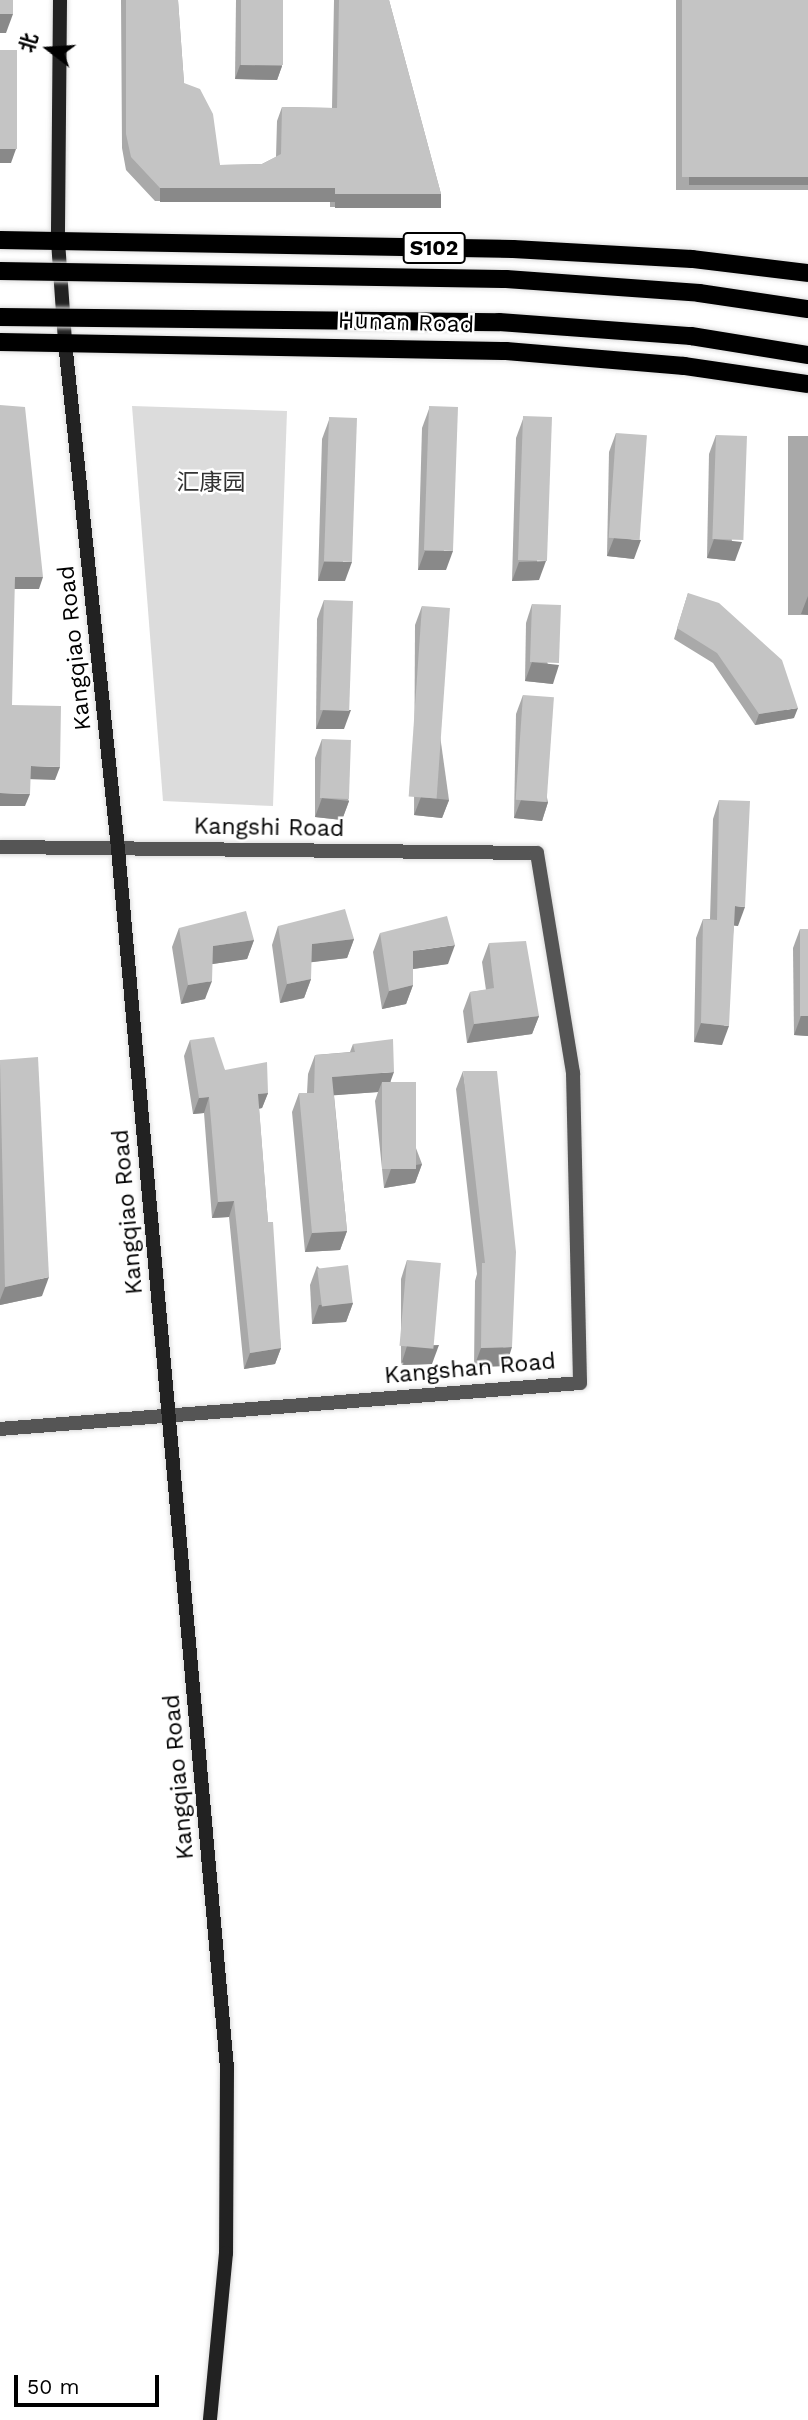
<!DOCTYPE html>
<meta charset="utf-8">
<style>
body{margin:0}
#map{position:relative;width:808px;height:2420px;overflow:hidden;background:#fff;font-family:"Work Sans","Noto Sans SC",sans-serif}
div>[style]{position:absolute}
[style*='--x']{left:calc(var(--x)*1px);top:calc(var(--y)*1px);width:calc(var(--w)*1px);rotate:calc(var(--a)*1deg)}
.green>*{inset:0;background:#dcdcdc}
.roads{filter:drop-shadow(0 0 2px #dbdbdb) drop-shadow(0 0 2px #dbdbdb)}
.street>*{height:14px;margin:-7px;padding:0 7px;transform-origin:7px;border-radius:7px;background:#555}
.secondary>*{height:14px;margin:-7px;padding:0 7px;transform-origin:7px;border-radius:7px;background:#222}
.primary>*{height:18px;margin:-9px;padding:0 9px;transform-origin:9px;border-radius:9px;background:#000}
.bridges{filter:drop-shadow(0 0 2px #dbdbdb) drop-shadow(0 0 2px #dbdbdb)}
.primary-bridge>*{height:18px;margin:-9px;padding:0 9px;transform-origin:9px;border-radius:9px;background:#000}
.wall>*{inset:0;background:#a9a9a9;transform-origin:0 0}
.shaded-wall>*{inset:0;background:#898989;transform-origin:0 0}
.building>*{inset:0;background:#c4c4c4;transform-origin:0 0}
span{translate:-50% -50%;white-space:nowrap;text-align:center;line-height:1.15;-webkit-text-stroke:5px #fff;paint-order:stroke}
.shield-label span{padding:2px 5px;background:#fff;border:2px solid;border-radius:5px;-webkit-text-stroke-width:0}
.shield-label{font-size:21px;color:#000;font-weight:700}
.street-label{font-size:23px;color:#000}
.park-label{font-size:23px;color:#333}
.north{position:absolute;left:14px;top:14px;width:70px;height:70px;-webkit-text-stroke:5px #fff;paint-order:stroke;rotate:287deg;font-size:19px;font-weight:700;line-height:28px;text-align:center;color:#000}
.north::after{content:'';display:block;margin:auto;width:24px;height:32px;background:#000;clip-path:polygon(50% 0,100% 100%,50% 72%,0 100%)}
.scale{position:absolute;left:14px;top:2375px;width:145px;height:32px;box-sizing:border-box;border:4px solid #000;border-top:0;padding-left:9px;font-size:21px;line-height:24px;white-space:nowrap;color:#000;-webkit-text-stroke:5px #fff;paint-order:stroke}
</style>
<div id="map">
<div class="green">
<div style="clip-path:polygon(132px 406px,287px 411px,273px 806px,163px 801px)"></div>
</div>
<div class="roads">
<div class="street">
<div style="--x:0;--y:847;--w:537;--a:0.64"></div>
<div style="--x:537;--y:853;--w:223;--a:80.7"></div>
<div style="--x:573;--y:1073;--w:310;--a:88.7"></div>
<div style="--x:580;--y:1383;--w:582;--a:175.47"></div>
</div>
<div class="secondary">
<div style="--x:60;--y:0;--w:241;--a:90.5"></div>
<div style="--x:58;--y:241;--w:101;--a:86"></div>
<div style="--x:65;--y:342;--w:510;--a:84.03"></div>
<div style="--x:118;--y:849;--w:1225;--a:84.89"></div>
<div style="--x:227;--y:2069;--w:184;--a:90.3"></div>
<div style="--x:226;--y:2253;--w:168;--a:95.5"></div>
</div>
<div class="primary">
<div style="--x:0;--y:240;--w:513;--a:1.01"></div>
<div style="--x:513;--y:249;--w:179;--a:3.2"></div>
<div style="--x:692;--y:259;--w:117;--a:6.9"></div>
<div style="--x:0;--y:342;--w:506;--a:1.02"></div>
<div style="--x:506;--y:351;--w:179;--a:4.8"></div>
<div style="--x:684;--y:366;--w:125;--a:8.3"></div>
</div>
</div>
<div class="bridges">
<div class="primary-bridge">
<div style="--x:0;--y:271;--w:506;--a:0.91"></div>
<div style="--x:506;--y:279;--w:194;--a:4.1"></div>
<div style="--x:699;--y:293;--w:110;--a:8.4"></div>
<div style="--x:0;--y:317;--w:499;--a:0.6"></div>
<div style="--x:499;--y:322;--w:193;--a:4.2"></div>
<div style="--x:691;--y:336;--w:119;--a:9.2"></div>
</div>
</div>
<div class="wall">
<div style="clip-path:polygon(121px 0,178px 0,184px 83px,220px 165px,262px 164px,276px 157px,277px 121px,282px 107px,332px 108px,334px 0,389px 0,441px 194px,436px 207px,330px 207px,330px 201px,155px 201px,126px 170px,122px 148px)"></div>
<div style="clip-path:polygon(236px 0,283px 0,282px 66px,277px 80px,235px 79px)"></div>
<div style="left:676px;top:0;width:132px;height:190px"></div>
<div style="clip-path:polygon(429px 409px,446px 570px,418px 570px,422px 428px)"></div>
<div style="clip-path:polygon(523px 419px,539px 580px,512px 581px,516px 438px)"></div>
<div style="clip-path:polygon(329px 420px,345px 581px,318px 581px,322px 439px)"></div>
<div style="clip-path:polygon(616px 433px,634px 559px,607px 556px,609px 452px)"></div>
<div style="clip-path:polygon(716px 435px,735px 561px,707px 558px,709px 454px)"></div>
<div style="left:808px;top:436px;width:179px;height:20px;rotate:90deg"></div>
<div style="clip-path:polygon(688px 593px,794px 718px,755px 725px,713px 663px,674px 639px)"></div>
<div style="clip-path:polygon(324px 600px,344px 729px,316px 729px,317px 619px)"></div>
<div style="clip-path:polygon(532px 604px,553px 684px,525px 681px,526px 623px)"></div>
<div style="clip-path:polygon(422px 606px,449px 800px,442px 818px,414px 815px,415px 625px)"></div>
<div style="clip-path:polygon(523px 695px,548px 802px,542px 821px,514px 818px,516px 714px)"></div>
<div style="clip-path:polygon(322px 739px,349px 801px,342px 820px,315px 817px,315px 758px)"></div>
<div style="clip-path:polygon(719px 800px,738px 926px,734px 925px,722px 1045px,694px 1042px,696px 938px,703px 919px,710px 919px,713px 819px)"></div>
<div style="clip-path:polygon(278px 926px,354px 939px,347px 958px,311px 962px,311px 979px,304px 998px,280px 1003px,272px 945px)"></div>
<div style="clip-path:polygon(179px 928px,254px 940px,247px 959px,212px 964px,205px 999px,181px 1004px,172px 947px)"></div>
<div style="clip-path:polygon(800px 929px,808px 929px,808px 1036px,794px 1035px,793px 948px)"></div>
<div style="clip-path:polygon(380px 933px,448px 964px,413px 969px,413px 985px,406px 1004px,382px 1009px,373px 952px)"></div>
<div style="clip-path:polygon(489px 943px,539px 1016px,532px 1034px,467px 1043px,463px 1011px,470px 992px,486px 990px,482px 962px)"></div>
<div style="clip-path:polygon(190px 1040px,225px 1070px,268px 1093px,262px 1108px,259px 1109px,268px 1222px,281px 1348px,275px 1364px,244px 1369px,229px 1217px,212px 1218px,204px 1113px,193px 1114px,184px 1056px)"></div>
<div style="clip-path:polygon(353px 1044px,391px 1082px,422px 1164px,415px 1183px,384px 1188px,375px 1101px,378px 1092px,334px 1095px,347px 1231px,340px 1250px,305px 1252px,292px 1112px,299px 1093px,307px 1093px,308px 1074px,315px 1055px,350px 1052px)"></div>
<div style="clip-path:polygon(0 1060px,42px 1296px,0 1305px)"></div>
<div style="clip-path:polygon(463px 1071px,506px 1366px,474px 1367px,475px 1281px,477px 1274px,456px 1089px)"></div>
<div style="clip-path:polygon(407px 1260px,432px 1364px,401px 1365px,401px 1279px)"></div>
<div style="clip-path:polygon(317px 1266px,353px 1303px,346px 1322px,312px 1324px,310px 1285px)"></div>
</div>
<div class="shaded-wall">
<div style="clip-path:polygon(0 14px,13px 14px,6px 33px,0 33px)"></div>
<div style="clip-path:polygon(240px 65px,282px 66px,277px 80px,235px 79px)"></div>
<div style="clip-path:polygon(0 149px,16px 149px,11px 163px,0 163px)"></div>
<div style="left:808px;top:171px;width:14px;height:119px;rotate:90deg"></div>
<div style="left:160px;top:188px;width:175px;height:14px"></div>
<div style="left:335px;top:194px;width:106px;height:14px"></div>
<div style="clip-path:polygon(614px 538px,641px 540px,634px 559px,607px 556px)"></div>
<div style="clip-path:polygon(714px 539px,742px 542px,735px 561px,707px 558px)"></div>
<div style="clip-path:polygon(425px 551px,453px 551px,446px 570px,418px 570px)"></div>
<div style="clip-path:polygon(546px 561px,539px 580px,512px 581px,519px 562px)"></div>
<div style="clip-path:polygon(324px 562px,352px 562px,345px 581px,318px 581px)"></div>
<div style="clip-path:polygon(15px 577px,43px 577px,39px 589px,10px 589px)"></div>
<div style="clip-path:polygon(808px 596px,808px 615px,801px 614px)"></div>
<div style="clip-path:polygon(532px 662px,559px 665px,553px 684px,525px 681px)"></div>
<div style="clip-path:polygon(798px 708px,794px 718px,755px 725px,759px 714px)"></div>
<div style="clip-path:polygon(323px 710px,351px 710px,344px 729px,316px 729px)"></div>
<div style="clip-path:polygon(31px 766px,60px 767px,55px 780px,26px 779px)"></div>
<div style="clip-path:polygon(0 793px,30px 794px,25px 806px,0 806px)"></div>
<div style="clip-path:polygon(421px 797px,449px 800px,442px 818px,414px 815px)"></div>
<div style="clip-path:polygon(322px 798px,349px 801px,342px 820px,315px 817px)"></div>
<div style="clip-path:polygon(521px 800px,548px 802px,542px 821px,514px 818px)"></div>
<div style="clip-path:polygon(735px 906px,745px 907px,738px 926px,728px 925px)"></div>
<div style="clip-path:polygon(354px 939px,347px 958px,305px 963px,312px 944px)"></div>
<div style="clip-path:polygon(254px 940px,247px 959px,206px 965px,213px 946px)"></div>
<div style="clip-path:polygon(455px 945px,448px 964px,406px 970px,413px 951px)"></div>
<div style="clip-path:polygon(311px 979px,304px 998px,280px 1003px,287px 984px)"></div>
<div style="clip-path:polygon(212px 981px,205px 999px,181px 1004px,188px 985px)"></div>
<div style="clip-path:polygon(413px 985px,406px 1004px,382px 1009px,389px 991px)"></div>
<div style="clip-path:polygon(539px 1016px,532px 1034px,467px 1043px,474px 1024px)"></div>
<div style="clip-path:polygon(801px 1016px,808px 1016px,808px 1036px,794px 1035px)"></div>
<div style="clip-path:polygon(701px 1023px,729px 1026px,722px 1045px,694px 1042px)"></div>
<div style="clip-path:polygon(394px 1072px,387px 1091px,382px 1082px,378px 1092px,325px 1096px,332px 1077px)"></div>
<div style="clip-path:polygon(268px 1093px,262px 1108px,252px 1109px,258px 1094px)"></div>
<div style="clip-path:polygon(209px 1097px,204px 1113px,193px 1114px,199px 1098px)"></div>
<div style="clip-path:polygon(422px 1164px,415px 1183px,384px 1188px,391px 1169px)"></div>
<div style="clip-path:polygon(234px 1201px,229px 1217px,212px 1218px,218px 1202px)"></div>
<div style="clip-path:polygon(347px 1231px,340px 1250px,305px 1252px,312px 1233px)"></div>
<div style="clip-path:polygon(49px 1277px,42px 1296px,0 1305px,0 1300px,5px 1287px)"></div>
<div style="clip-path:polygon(353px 1303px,346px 1322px,312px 1324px,319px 1305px)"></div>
<div style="clip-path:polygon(439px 1345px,432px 1364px,401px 1365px,407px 1346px)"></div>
<div style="clip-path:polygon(512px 1347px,506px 1366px,474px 1367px,481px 1348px)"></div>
<div style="clip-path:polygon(281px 1348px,275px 1364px,244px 1369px,250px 1353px)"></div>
</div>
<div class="building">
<div style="left:0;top:0;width:13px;height:14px"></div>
<div style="clip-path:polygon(126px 0,178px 0,184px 83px,200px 89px,213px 114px,220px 165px,262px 164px,281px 154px,282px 107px,337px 108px,339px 0,389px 0,441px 194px,335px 194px,335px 188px,160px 188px,131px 157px,126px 134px)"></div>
<div style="left:241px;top:0;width:42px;height:65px"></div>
<div style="left:682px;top:0;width:126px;height:177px"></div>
<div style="left:0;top:50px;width:17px;height:99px"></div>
<div style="clip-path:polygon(0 405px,25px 407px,43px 577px,15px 577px,12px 705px,61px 706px,60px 767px,31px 766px,30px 794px,0 793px)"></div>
<div style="left:458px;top:407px;width:144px;height:29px;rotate:92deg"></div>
<div style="left:552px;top:417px;width:144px;height:29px;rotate:92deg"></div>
<div style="left:357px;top:418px;width:144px;height:28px;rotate:92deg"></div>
<div style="left:616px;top:433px;width:31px;height:105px;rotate:4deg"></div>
<div style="left:716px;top:435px;width:31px;height:104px;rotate:2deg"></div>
<div style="clip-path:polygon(688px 593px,719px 603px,782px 660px,798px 708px,759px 714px,717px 653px,677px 628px)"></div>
<div style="left:324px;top:600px;width:29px;height:110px;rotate:2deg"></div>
<div style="left:532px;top:604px;width:29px;height:58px;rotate:2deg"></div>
<div style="left:422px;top:606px;width:28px;height:191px;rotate:4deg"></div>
<div style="left:523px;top:695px;width:31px;height:105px;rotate:4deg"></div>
<div style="left:322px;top:739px;width:29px;height:59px;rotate:2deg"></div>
<div style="clip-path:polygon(719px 800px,750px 801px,745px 907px,735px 906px,729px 1026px,701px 1023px,703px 919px,717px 920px)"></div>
<div style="clip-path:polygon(345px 909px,354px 939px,312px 944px,311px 979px,287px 984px,278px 926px)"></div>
<div style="clip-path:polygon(246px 911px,254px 940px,213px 946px,212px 981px,188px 985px,179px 928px)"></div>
<div style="clip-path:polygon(447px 916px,455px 945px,413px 951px,413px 985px,389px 991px,380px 933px)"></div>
<div style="left:800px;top:929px;width:8px;height:87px"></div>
<div style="clip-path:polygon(526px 941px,539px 1016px,474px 1024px,470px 992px,494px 988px,489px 943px)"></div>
<div style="clip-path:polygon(214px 1037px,225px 1070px,267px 1062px,268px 1093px,258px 1094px,268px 1222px,273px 1222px,281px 1348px,250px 1353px,234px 1201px,218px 1202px,209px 1097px,199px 1098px,190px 1040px)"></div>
<div style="clip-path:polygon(393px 1039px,394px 1072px,332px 1077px,347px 1231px,312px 1233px,299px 1093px,314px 1093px,315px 1055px,355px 1052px,353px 1044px)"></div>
<div style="clip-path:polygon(38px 1057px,49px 1277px,5px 1287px,0 1060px)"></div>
<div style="clip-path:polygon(463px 1071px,497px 1071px,516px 1252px,512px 1347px,481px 1348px,482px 1263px,485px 1263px)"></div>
<div style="left:382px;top:1082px;width:34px;height:87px"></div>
<div style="left:407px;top:1260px;width:34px;height:86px;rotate:5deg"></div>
<div style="left:348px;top:1265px;width:38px;height:31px;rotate:83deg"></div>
</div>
<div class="shield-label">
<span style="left:434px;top:248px">S102</span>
</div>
<div class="street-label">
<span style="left:406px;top:323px;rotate:2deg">Hunan Road</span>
<span style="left:75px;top:648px;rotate:-96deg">Kangqiao Road</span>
<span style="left:269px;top:828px;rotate:1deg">Kangshi Road</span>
<span style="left:128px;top:1212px;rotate:-95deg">Kangqiao Road</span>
<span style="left:470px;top:1369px;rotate:-5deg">Kangshan Road</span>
<span style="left:179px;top:1777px;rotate:-95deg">Kangqiao Road</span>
</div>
<div class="park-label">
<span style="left:211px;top:483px">汇康园</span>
</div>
<div class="north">北</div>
<div class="scale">50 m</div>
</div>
